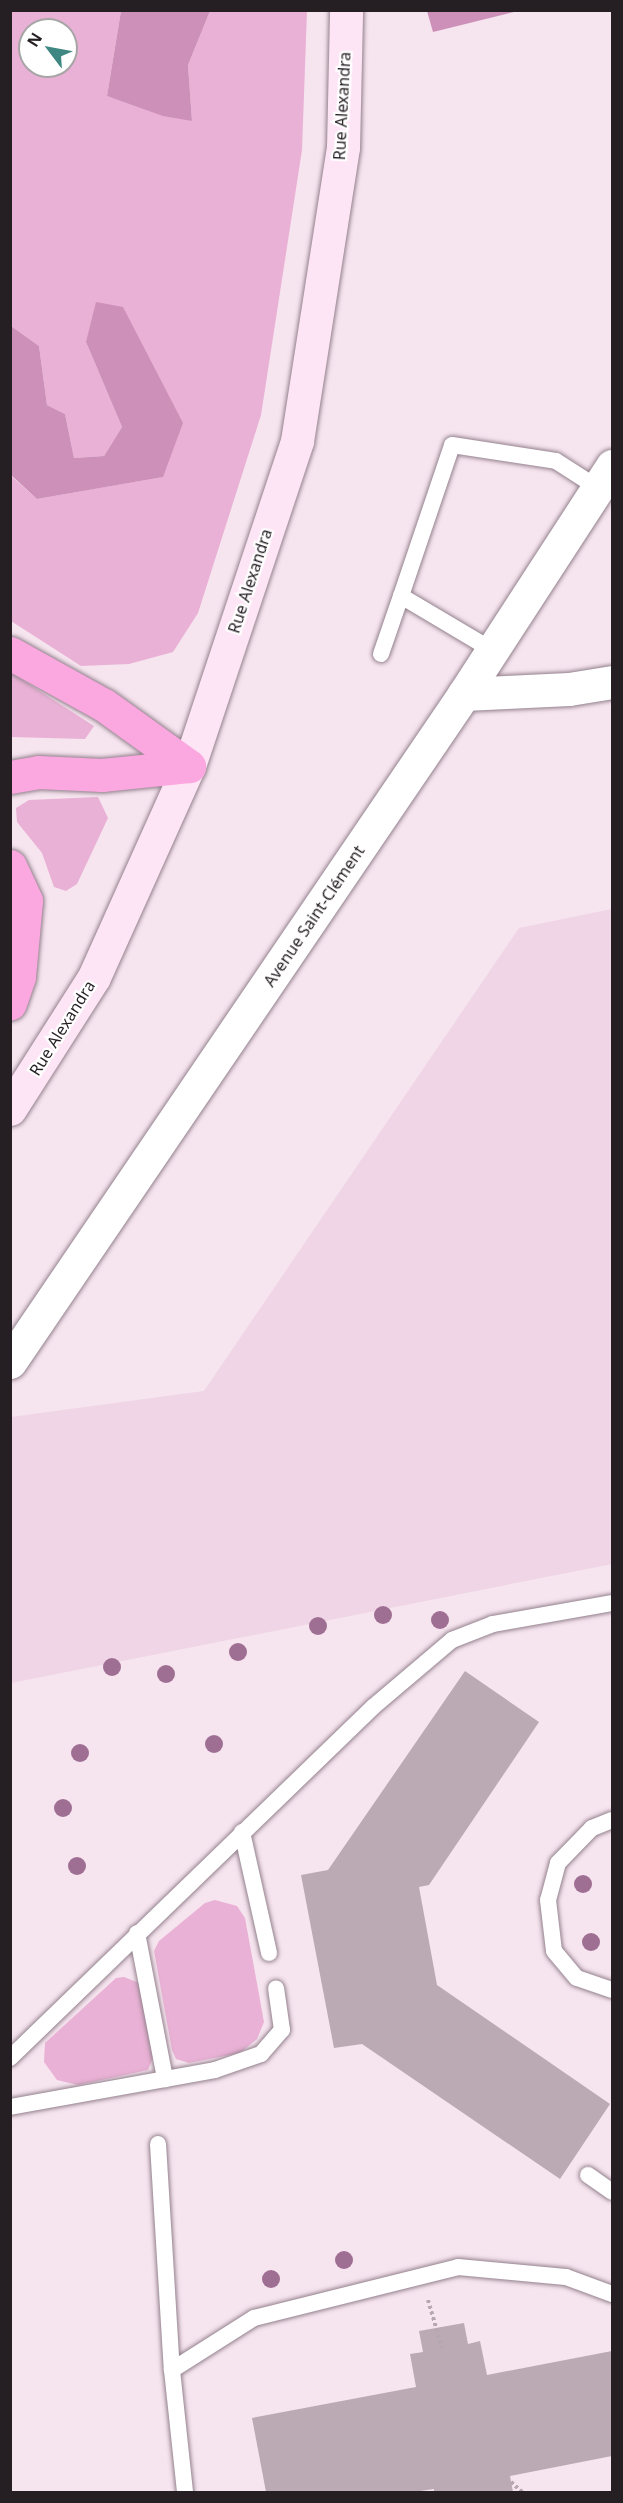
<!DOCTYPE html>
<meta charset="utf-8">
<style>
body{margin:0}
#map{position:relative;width:623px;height:2503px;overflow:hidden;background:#f6e4ef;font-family:"Noto Sans",sans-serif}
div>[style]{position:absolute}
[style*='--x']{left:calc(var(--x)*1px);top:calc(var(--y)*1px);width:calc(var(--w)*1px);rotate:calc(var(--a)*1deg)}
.built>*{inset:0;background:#efd5e5}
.green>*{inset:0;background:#e9b1d5}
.forest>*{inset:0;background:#cd90b9}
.building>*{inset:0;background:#bba9b4}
.path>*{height:4px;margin-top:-2px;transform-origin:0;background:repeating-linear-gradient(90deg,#b5a7b0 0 3px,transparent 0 6px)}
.roads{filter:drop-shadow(0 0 2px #93828d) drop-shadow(0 0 2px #93828d)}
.service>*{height:16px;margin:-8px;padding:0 8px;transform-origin:8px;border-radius:8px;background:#fff}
.minor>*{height:33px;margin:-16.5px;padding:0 16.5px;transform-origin:16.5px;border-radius:16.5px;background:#fff}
.secondary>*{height:33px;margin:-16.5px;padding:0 16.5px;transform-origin:16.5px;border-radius:16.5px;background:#fee5f5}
.motorway>*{height:33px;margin:-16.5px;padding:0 16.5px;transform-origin:16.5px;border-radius:16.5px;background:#faa8df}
.trees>*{width:18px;height:18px;margin:-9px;border-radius:50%;background:#9f6f93}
span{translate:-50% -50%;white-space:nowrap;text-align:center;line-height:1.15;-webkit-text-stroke:4.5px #fff;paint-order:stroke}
.street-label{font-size:16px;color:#251f23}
.frame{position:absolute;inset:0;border:12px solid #251f23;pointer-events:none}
.north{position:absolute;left:18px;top:18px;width:60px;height:60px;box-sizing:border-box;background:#fff;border:2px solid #a8a5a7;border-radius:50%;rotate:302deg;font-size:16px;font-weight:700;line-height:24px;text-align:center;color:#251f23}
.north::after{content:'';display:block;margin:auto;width:21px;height:27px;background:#3f8782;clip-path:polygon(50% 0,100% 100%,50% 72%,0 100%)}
</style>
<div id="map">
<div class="built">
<div style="clip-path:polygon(612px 909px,612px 1564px,11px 1683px,11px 1417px,204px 1391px,519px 928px)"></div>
</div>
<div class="green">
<div style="clip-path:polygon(evenodd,11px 11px,121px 11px,107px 96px,192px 121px,188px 65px,210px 11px,307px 11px,302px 150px,261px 415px,198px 613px,173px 652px,129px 664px,81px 666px,11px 621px,10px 475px,37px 499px,162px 477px,86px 342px,122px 427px,104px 456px,74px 458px,65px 414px,47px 405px,39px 346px,11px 326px,11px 11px,30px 30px,66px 30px,66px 66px,30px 66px,30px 30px)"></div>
<div style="clip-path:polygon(10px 672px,94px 726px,85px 739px,11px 737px)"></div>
<div style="clip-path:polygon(98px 797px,108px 818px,77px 884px,66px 891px,54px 887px,42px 853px,17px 822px,16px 808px,29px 800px)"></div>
<div style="clip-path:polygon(215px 1900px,237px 1906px,245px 1918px,264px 2022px,257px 2039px,240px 2053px,189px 2063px,176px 2059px,172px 2050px,154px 1951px,159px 1941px,205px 1903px)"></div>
<div style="clip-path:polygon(124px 1977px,139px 1983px,154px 2055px,148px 2070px,78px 2085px,57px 2080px,44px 2062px,45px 2043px,116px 1978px)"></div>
</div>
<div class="forest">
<div style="clip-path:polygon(121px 11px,210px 11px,188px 65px,192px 121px,163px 116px,107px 96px)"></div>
<div style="clip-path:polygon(427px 11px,427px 10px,518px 11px,433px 32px)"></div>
<div style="clip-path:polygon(96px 302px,123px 307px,183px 423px,163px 477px,37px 499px,11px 475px,11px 326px,39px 346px,47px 405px,65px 414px,74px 458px,104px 456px,122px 427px,86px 342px)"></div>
</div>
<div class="building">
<div style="clip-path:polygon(465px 1671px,539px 1722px,429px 1885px,419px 1887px,437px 1985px,610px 2104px,560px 2179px,362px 2044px,334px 2048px,301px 1875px,328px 1870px)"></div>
<div style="clip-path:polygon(464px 2323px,468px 2344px,480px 2341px,487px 2375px,612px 2351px,612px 2456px,510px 2476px,513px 2492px,434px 2492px,434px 2489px,413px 2492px,266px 2492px,252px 2418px,416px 2387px,410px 2354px,423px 2352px,419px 2331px)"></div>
</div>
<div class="path">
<div style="--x:428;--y:2300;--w:50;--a:73.7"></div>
<div style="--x:511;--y:2482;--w:15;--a:42"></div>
</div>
<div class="roads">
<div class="service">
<div style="--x:492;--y:650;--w:106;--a:-149.3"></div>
<div style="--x:401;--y:596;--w:159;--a:-71.3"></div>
<div style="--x:452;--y:445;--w:105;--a:8.7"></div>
<div style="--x:556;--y:461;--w:50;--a:32.7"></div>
<div style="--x:381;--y:654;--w:61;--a:-71"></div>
<div style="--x:612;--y:1820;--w:22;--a:158"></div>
<div style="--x:592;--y:1828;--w:49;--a:134.2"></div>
<div style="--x:558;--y:1863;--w:38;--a:105"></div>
<div style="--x:548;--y:1900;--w:51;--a:83.3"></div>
<div style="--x:554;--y:1951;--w:35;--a:50"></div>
<div style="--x:577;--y:1978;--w:37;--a:19"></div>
<div style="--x:242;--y:1832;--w:124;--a:77.4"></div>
<div style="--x:137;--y:1933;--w:149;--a:79.1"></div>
<div style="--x:10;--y:2058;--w:505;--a:-44.04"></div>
<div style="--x:373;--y:1707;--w:104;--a:-40.3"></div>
<div style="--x:452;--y:1640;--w:44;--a:-21.3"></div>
<div style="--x:493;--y:1624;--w:121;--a:-10"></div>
<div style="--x:10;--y:2107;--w:208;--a:-10.2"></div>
<div style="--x:215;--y:2070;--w:49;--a:-19.2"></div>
<div style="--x:261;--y:2054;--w:32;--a:-49"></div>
<div style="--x:282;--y:2030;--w:42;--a:-98.1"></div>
<div style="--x:158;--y:2144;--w:226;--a:86.5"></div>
<div style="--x:172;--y:2370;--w:123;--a:83.9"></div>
<div style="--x:588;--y:2175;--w:29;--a:35"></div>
<div style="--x:172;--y:2370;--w:97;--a:-32.4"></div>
<div style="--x:254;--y:2318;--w:210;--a:-14"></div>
<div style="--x:458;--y:2267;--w:108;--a:5.3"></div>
<div style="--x:566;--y:2277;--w:49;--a:20.3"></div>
</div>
<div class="minor">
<div style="--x:464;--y:694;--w:105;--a:-2.7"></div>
<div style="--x:569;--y:689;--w:44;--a:-9.2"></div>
<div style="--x:10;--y:1362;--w:808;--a:-55.8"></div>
<div style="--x:464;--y:694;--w:272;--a:-57"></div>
</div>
<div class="secondary">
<div style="--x:10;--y:1109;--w:156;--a:-57.5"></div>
<div style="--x:94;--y:977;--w:231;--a:-65.8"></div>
<div style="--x:189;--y:766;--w:342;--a:-71.6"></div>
<div style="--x:297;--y:441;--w:298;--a:-81.1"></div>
<div style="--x:343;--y:147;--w:137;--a:-88.7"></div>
</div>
<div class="motorway">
<div style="--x:10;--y:653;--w:107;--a:29"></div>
<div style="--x:104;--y:705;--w:105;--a:35.7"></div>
<div style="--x:10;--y:777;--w:28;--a:-10"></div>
<div style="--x:38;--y:772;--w:64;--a:2.7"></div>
<div style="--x:102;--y:775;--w:87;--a:-5.9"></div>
<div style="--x:10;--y:866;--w:38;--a:65"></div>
<div style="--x:26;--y:901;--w:76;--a:95.3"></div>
<div style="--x:19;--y:977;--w:28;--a:109"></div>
</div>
</div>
<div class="trees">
<div style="left:383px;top:1615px"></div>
<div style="left:440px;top:1620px"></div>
<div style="left:318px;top:1626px"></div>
<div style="left:238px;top:1652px"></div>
<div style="left:112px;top:1667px"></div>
<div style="left:166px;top:1674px"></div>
<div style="left:214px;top:1744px"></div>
<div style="left:80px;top:1753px"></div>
<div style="left:63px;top:1808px"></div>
<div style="left:77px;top:1866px"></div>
<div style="left:583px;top:1884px"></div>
<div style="left:591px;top:1942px"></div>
<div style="left:344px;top:2260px"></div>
<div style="left:271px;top:2279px"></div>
</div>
<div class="street-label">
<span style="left:342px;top:106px;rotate:-87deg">Rue Alexandra</span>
<span style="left:250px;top:581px;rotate:-72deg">Rue Alexandra</span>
<span style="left:314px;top:916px;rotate:-56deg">Avenue Saint-Clément</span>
<span style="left:62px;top:1028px;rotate:-58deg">Rue Alexandra</span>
</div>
<div class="frame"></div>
<div class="north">N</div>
</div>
